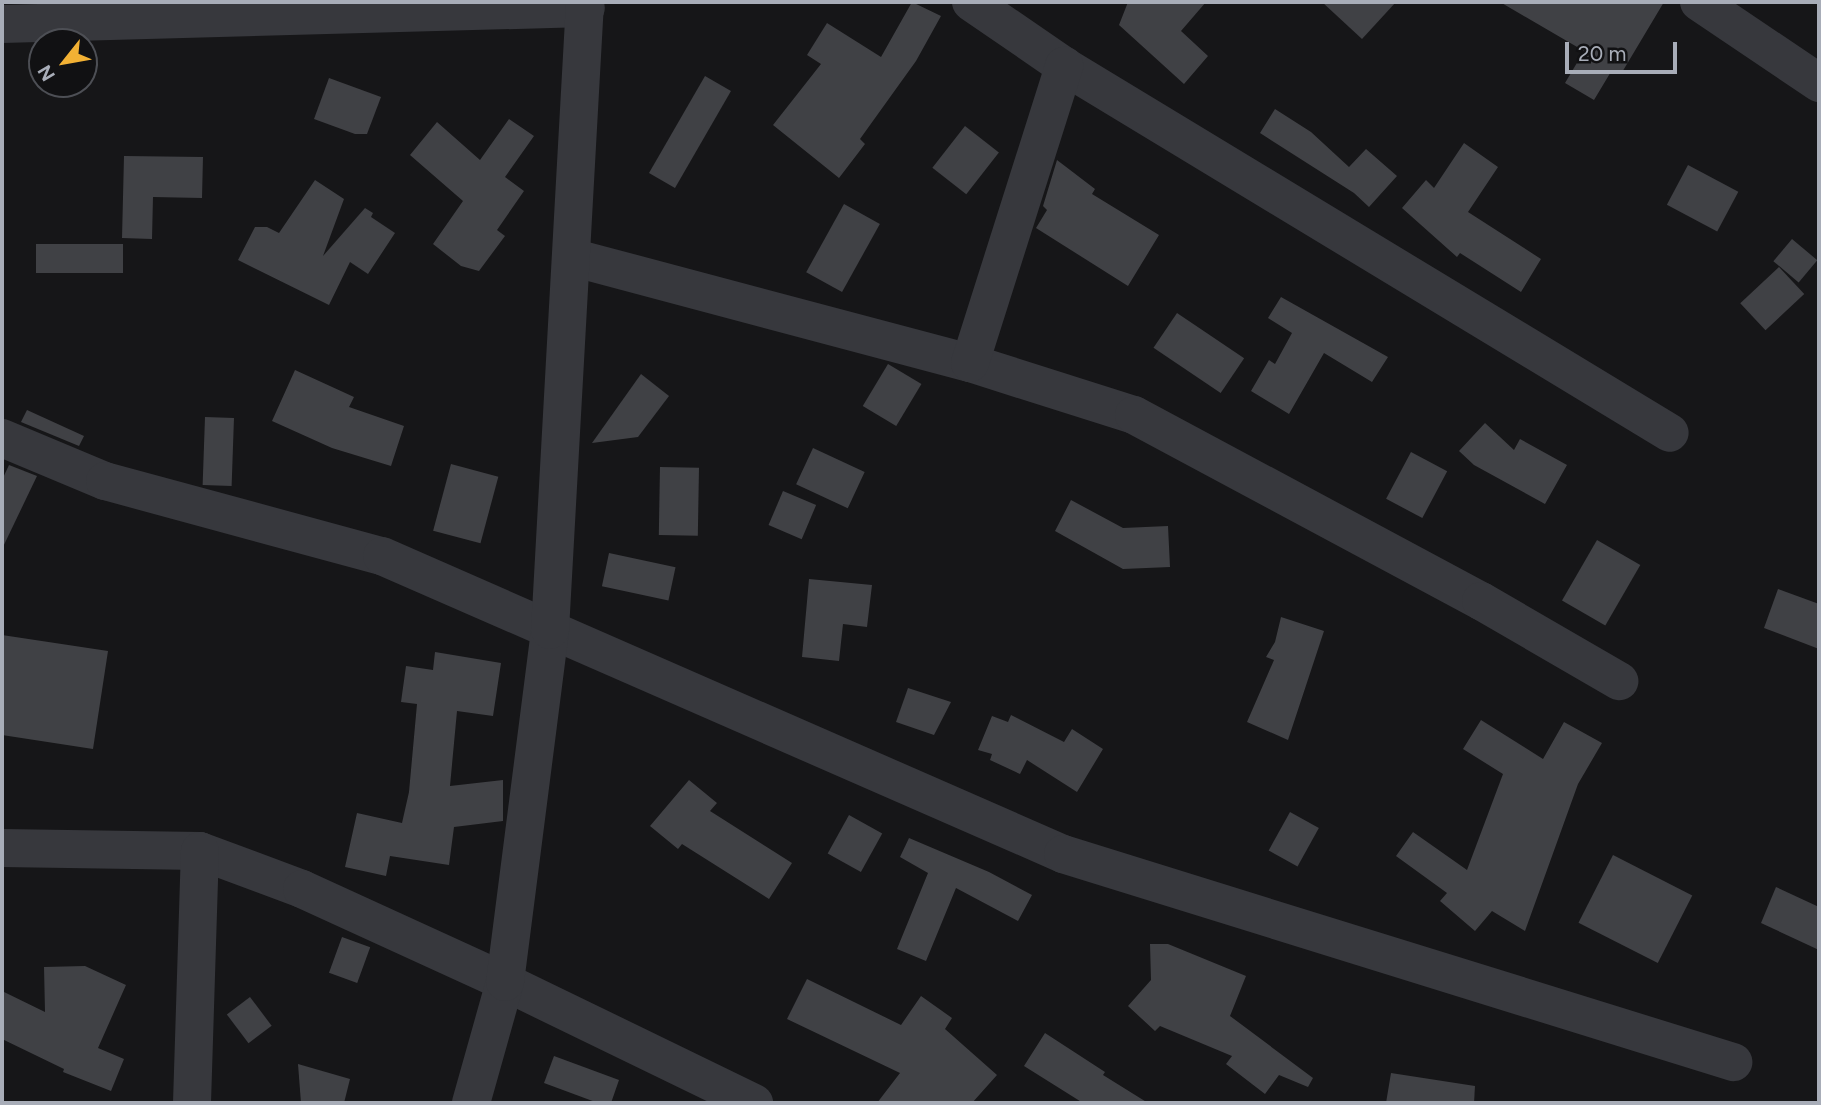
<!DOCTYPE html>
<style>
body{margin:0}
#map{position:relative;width:1821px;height:1105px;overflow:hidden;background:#161618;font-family:Figtree,sans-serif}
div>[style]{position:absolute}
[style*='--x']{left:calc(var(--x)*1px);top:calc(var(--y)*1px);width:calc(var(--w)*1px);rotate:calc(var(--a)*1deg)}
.building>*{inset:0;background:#404145;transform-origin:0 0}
.street>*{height:38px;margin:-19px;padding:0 19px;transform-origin:19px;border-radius:19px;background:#37383d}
span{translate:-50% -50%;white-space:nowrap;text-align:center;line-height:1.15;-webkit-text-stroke:5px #111113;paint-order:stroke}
.frame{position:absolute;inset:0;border:4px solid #a8adb8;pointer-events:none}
.north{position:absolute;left:28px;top:28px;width:70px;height:70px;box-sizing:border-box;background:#111113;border:2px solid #4d4f55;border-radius:50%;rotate:239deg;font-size:19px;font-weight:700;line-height:28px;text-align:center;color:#a8adb8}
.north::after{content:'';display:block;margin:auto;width:24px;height:32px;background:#f2b134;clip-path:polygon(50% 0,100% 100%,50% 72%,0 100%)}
.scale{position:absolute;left:1565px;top:42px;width:112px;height:32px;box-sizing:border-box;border:4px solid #a8adb8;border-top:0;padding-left:9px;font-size:21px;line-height:24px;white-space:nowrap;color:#a8adb8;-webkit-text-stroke:5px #111113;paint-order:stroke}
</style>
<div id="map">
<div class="building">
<div style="clip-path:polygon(912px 2px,941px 16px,916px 61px,860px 139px,865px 144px,839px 178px,773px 125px,821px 64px,807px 55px,827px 23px,881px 57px)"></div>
<div style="clip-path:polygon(1128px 2px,1206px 2px,1181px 31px,1208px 56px,1184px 84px,1119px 25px)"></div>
<div style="clip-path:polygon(1322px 2px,1396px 2px,1362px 39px)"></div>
<div style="clip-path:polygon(1500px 2px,1664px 2px,1621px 74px,1612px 70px,1594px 100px,1565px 83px,1584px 51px)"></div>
<div style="left:705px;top:76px;width:30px;height:112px;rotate:30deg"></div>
<div style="clip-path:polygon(329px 78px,381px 97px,367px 134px,355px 134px,314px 119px)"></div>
<div style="clip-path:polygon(1275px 109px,1311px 132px,1349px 167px,1366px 149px,1397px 176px,1369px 207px,1354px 193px,1260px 133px)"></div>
<div style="clip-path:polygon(509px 119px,534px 136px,505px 177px,524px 191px,497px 230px,505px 236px,479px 271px,461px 266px,433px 244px,463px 201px,410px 155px,437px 122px,480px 160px)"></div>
<div style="left:965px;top:126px;width:43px;height:53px;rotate:38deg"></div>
<div style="clip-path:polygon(1464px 143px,1498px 167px,1468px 212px,1541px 259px,1521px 292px,1460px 253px,1457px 257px,1402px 208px,1426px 180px,1434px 188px)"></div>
<div style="clip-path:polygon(124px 156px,203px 157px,202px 198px,153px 197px,152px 239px,122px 238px)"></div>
<div style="clip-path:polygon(1057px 160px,1095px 189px,1092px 194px,1159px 235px,1128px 286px,1036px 228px,1047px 210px,1043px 206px)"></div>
<div style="left:1688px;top:165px;width:57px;height:45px;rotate:28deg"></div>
<div style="clip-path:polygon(315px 180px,344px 199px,323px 256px,365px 208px,373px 213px,371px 217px,395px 233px,368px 274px,350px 262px,329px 305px,238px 260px,255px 227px,267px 227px,279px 233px)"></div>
<div style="left:844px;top:204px;width:41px;height:78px;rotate:29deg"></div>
<div style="left:1792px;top:239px;width:33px;height:29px;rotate:40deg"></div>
<div style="left:36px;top:244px;width:87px;height:29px"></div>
<div style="left:1779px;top:267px;width:37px;height:53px;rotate:47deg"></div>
<div style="clip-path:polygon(1281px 297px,1388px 357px,1372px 382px,1324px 353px,1289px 414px,1251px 391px,1269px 360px,1275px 364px,1292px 333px,1268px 318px)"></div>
<div style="left:1177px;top:313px;width:81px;height:42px;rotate:34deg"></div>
<div style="left:888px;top:364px;width:39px;height:49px;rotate:31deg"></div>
<div style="clip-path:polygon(295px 370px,354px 397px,349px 407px,404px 426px,391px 466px,332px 448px,272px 421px)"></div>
<div style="clip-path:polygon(641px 374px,669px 396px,638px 437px,592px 443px)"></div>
<div style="clip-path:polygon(27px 410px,84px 436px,79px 446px,21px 422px)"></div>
<div style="left:205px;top:417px;width:29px;height:68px;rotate:2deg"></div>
<div style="clip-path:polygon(1485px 423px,1514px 450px,1520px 439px,1567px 465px,1545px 504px,1474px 465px,1459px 451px)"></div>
<div style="left:813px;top:448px;width:57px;height:40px;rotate:25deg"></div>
<div style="left:1411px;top:452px;width:41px;height:53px;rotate:28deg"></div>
<div style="left:451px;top:464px;width:49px;height:69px;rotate:15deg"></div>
<div style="clip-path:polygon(9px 465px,37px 476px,2px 549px,2px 480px)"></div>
<div style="left:660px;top:467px;width:39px;height:68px;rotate:1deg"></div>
<div style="left:783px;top:491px;width:36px;height:37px;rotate:23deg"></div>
<div style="clip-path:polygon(1071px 500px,1123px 528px,1168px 526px,1170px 567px,1123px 569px,1055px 531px)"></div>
<div style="left:1597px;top:540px;width:50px;height:70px;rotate:30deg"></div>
<div style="left:609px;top:553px;width:68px;height:34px;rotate:12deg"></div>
<div style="clip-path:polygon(809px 579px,872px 585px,867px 627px,843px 624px,839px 661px,802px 657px)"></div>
<div style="clip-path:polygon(1778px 589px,1819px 604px,1819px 649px,1764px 628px)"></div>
<div style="clip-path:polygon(1281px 617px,1324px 631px,1288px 740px,1247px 722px,1274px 660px,1266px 657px,1275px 642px)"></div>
<div style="clip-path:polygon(2px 635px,108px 651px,93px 749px,2px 735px)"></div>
<div style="clip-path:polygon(435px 652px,501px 663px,493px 716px,457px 711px,450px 786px,503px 780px,503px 821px,454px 827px,449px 865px,390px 856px,386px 876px,345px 867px,357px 813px,402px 823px,409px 792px,417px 704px,401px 702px,406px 666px,433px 670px)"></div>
<div style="clip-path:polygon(908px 688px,951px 702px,934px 735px,896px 722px)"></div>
<div style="clip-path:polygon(1011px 715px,1064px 742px,1072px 729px,1103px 749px,1077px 792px,1027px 760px,1020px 774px,990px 760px,992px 754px,978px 750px,992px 716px,1008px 722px)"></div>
<div style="clip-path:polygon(1481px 720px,1543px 759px,1564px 722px,1602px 743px,1578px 784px,1525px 931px,1492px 911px,1475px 931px,1440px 901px,1447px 893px,1396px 856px,1413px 832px,1467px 870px,1503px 774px,1463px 749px)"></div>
<div style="clip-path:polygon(689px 780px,717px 803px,710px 811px,792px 863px,769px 899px,682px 844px,678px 849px,650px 826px)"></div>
<div style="left:1290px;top:812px;width:33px;height:44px;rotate:29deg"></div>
<div style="left:849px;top:815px;width:38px;height:44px;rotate:29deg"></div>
<div style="clip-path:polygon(909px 838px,989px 872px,1032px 895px,1018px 921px,956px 888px,926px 961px,897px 949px,928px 873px,900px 857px)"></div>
<div style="left:1613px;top:855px;width:89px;height:76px;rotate:27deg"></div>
<div style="clip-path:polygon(1776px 887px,1819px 907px,1819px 950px,1761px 923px)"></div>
<div style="left:342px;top:937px;width:30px;height:38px;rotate:20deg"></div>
<div style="clip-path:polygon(1150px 944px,1168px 944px,1246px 976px,1230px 1016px,1313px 1078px,1308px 1087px,1279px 1075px,1265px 1094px,1226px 1064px,1232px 1056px,1160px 1026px,1155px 1031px,1128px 1006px,1151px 980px)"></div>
<div style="clip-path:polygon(85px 966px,126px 985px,98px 1048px,124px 1059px,111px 1091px,63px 1072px,64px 1069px,2px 1039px,2px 991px,45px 1012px,44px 967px)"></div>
<div style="clip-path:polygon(807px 979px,901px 1025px,921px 996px,952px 1018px,945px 1029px,997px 1075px,972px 1103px,877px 1103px,900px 1073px,787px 1019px)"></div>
<div style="left:250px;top:997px;width:36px;height:29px;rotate:53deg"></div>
<div style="clip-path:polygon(1045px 1033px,1105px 1072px,1103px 1075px,1148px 1103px,1083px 1103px,1024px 1066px)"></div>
<div style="clip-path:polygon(554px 1056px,619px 1080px,611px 1103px,598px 1103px,544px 1083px)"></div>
<div style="clip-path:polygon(298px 1064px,350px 1079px,344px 1103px,301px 1103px)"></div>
<div style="clip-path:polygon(1391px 1073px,1475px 1086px,1474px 1103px,1386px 1103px)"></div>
</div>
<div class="street">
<div style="--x:971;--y:2;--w:113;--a:34.5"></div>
<div style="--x:1064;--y:66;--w:708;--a:31.2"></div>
<div style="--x:1699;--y:2;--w:145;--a:34"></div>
<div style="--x:2;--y:24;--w:584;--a:-1.57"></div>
<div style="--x:571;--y:257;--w:413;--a:14.9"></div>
<div style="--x:970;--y:363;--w:172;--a:17.6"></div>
<div style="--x:1134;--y:415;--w:394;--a:28.2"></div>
<div style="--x:1481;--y:601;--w:160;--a:30.1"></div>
<div style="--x:970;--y:363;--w:312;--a:-72.4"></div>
<div style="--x:2;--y:438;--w:112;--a:22.7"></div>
<div style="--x:105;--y:481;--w:287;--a:15.2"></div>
<div style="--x:382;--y:556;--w:743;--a:23.63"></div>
<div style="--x:1063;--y:854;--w:702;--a:17.25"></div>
<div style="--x:2;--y:848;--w:198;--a:0.9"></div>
<div style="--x:200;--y:851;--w:109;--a:20.4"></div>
<div style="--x:302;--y:889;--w:223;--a:24.6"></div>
<div style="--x:505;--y:982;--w:277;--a:25.9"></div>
<div style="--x:192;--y:1103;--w:252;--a:-88.2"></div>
<div style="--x:471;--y:1103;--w:126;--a:-74.3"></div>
<div style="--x:505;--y:982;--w:355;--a:-82.7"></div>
<div style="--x:550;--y:630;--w:629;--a:-86.81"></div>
</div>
<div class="frame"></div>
<div class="north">N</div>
<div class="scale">20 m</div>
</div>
